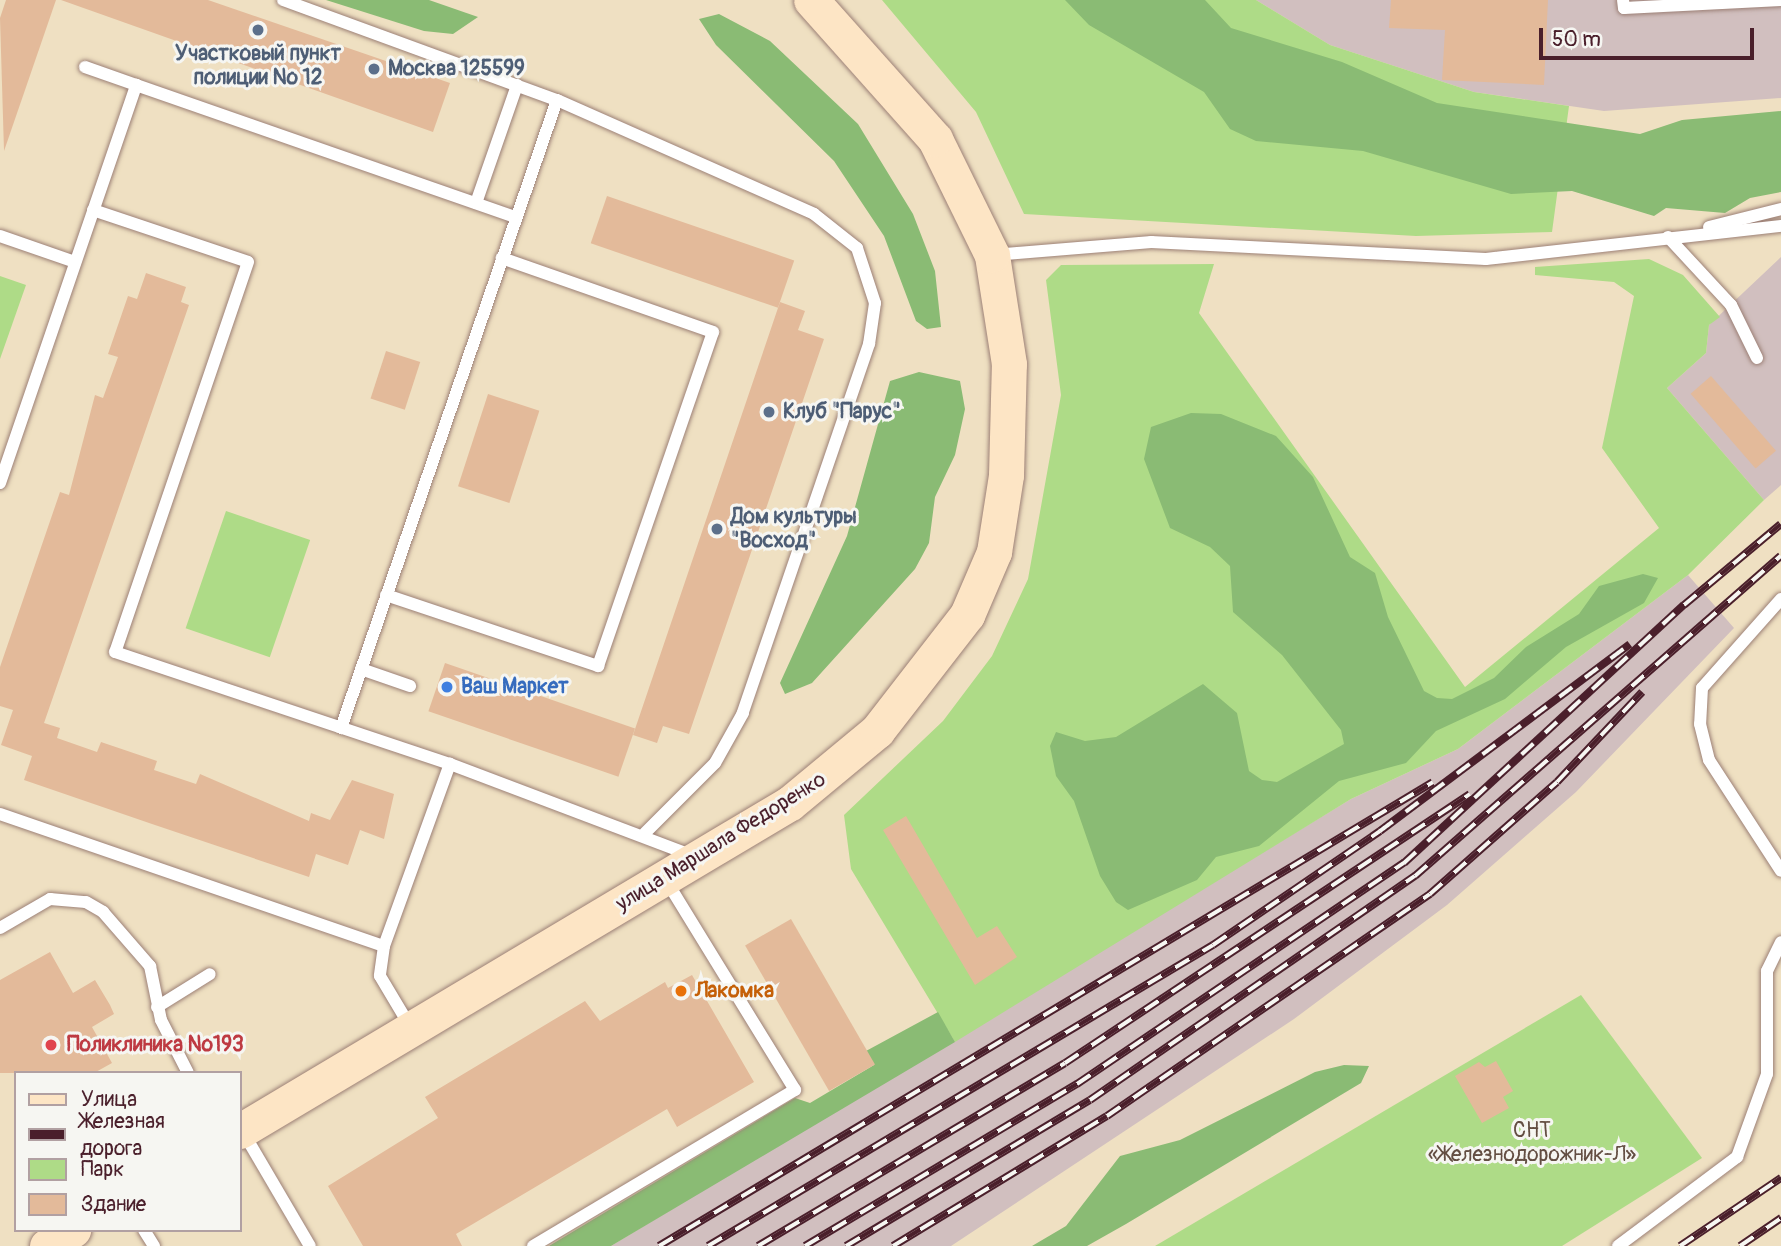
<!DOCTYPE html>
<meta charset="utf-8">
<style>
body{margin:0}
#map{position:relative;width:1781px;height:1246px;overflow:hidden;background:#efe0c2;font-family:Pangolin,sans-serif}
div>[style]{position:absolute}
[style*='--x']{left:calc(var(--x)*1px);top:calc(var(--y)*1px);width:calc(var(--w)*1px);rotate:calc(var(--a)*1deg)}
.industrial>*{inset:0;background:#d1bfbf}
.green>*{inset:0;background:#aedb87;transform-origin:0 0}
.forest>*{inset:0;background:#8abb74}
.building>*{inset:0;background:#e3ba9a;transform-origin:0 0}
.roads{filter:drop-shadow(0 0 2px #9c8076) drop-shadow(0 0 2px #9c8076)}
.lane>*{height:12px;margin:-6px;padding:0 6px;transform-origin:6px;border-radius:6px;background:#fff}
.secondary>*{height:35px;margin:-17.5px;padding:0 17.5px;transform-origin:17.5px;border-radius:17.5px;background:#fde5c5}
.rail>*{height:8px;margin-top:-4px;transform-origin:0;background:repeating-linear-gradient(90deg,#f6f6f2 0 16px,#4a1f2b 0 32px);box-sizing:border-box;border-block:2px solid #4a1f2b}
.dots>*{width:19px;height:19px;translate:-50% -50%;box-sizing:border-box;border:4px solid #f6f6f2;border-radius:50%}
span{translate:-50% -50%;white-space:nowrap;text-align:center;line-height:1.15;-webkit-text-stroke:6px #f6f6f2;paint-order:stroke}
.service-label{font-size:21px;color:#4e5e75;font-weight:700}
.left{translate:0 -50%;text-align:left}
.shop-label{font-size:21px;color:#366cbe;font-weight:700}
.street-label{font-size:21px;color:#4a1f2b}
.food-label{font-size:21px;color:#c56008;font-weight:700}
.health-label{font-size:21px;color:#be3a42;font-weight:700}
.park-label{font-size:21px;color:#634e42}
.legend{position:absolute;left:14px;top:1071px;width:228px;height:161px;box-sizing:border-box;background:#f6f6f2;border:2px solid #b1a0a2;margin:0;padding:9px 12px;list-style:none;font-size:21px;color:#4a1f2b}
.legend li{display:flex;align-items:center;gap:14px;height:35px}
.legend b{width:35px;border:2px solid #b1a0a2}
.scale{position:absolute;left:1539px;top:28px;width:215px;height:32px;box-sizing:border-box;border:4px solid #4a1f2b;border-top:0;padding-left:9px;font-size:21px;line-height:24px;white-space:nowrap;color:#4a1f2b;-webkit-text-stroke:5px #f6f6f2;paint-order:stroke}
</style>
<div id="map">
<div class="industrial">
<div style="clip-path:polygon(1256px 0,1781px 0,1781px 98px,1604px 111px,1474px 92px,1330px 45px)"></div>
<div style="clip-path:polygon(1781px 257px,1781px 485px,1764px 500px,1667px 388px,1706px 353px,1709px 325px)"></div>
<div style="clip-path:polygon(1688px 575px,1734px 628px,1576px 792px,1447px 905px,1294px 1019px,951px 1246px,611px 1246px,1351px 799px,1458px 749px)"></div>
</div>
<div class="green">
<div style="clip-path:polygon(882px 0,1256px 0,1330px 45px,1474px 92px,1569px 106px,1552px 232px,1416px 236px,1024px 214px,976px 112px)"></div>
<div style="clip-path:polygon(1649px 259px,1683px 275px,1720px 317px,1709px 325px,1706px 353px,1667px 388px,1764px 500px,1688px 575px,1458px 749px,1351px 799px,955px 1042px,851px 869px,844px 815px,943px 721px,992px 656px,1028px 579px,1061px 395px,1046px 280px,1061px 265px,1214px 264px,1199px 313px,1465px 687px,1659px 528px,1602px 448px,1634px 296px,1614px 282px,1535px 275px,1535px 267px)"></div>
<div style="clip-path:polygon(0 276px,26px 285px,0 359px)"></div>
<div style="left:226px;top:511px;width:89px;height:124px;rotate:19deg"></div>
<div style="clip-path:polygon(1581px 995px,1702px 1158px,1562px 1246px,1155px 1246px)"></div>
</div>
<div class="forest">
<div style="clip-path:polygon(326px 0,429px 0,478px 17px,453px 34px,424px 31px)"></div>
<div style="clip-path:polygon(1065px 0,1205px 0,1231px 28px,1342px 62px,1437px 103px,1640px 134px,1682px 120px,1781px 111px,1781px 192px,1750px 198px,1725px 213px,1666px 208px,1654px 216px,1572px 191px,1511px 194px,1363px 151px,1256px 141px,1230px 129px,1204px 92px,1089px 25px)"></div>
<div style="clip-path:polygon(719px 14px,770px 41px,858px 124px,913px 214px,935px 271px,941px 327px,927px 329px,916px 321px,884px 236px,834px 161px,716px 45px,699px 19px)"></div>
<div style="clip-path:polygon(919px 372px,960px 381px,965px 409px,955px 455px,935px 497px,929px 543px,915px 569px,812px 683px,785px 694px,780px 683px,847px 536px,890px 381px)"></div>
<div style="clip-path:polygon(1191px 413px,1221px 414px,1276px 436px,1313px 477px,1350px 557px,1375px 573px,1388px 617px,1424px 691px,1437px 698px,1452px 699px,1494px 678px,1526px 647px,1579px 614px,1599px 586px,1643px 574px,1658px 578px,1644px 603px,1566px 647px,1505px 699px,1436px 731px,1406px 763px,1339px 781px,1259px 846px,1216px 857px,1197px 880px,1128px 910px,1116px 902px,1100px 876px,1074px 801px,1056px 776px,1050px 746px,1056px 732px,1085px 741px,1116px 737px,1203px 684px,1237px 713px,1249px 771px,1262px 780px,1277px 782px,1344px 744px,1341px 730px,1282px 655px,1233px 612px,1230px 566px,1210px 547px,1170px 528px,1144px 459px,1151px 427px)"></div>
<div style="clip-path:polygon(938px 1012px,955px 1042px,611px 1246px,549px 1246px,795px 1098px,810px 1103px,874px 1065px,866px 1051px)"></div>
<div style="clip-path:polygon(1344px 1065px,1369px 1066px,1361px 1083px,1126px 1224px,1087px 1246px,1032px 1246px,1066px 1226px,1120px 1156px,1180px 1140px,1315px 1072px)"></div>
</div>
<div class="building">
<div style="clip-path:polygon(6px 0,56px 0,4px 151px,0 18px)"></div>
<div style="clip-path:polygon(61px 0,208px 0,450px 83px,433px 132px)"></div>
<div style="clip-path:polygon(1391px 0,1548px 0,1544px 85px,1442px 80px,1445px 30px,1389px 28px)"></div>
<div style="left:607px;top:196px;width:198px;height:50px;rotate:19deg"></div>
<div style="clip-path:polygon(146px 273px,186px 287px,181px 302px,189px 305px,44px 723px,60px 728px,57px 738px,97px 752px,101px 742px,157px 761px,154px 770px,196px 784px,200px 774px,309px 821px,311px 813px,330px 820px,352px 780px,394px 794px,384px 839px,360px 830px,348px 865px,316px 854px,309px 877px,152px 824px,24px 780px,32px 756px,1px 745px,13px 710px,0 706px,0 667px,60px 492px,69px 495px,95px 395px,103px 398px,118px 357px,108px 354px,128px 296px,137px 299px)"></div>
<div style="clip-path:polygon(780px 302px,805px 311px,798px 330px,824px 339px,689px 734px,663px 726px,657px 743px,633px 735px)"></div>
<div style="left:386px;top:351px;width:36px;height:50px;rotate:18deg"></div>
<div style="left:1711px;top:376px;width:99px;height:27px;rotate:49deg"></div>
<div style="left:488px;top:394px;width:54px;height:97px;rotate:18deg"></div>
<div style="left:445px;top:663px;width:201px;height:51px;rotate:19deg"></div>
<div style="clip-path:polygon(906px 816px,977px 938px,997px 926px,1017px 957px,975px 985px,883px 830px)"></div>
<div style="left:791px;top:919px;width:168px;height:53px;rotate:60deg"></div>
<div style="clip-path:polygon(50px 952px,73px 993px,95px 980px,110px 1005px,114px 1014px,92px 1027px,112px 1063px,94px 1073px,0 1073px,0 980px)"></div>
<div style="clip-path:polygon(692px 975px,754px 1082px,677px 1127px,667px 1109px,456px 1234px,462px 1246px,363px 1246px,328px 1186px,438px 1118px,425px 1097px,585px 1001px,600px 1021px,665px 982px,668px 988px)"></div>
<div style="clip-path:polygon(1496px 1061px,1513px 1091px,1503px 1097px,1509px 1108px,1482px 1123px,1455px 1076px,1479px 1062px,1485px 1067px)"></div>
</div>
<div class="roads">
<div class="lane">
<div style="--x:283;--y:0;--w:292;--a:20.1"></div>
<div style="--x:557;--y:100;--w:281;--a:23.9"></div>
<div style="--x:814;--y:214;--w:55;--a:38.3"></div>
<div style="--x:857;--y:248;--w:58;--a:71.9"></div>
<div style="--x:875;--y:303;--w:41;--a:98.3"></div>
<div style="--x:869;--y:344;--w:390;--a:108.9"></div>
<div style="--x:743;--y:713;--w:57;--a:119.2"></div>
<div style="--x:715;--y:763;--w:99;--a:135"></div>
<div style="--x:1623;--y:0;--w:8;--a:83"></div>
<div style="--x:1624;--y:8;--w:157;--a:-2.9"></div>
<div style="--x:85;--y:67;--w:54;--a:19.4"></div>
<div style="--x:476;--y:203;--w:125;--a:-70.8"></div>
<div style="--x:93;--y:210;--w:163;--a:18.5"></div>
<div style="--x:248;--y:262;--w:412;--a:108.8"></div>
<div style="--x:115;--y:652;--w:353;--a:18.5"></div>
<div style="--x:450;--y:764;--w:260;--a:20.7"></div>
<div style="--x:1709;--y:227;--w:74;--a:-14"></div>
<div style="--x:0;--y:236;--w:79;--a:19.1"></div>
<div style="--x:1668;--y:237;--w:93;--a:47.2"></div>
<div style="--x:1731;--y:305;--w:59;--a:63.9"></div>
<div style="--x:993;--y:255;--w:159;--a:-4.7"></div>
<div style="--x:1151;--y:242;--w:335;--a:2.9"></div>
<div style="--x:1486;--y:259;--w:297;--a:-6.4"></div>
<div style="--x:0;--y:483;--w:421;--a:-71.1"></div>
<div style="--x:136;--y:85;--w:401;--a:19.2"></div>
<div style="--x:386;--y:595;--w:224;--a:18.5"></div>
<div style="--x:598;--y:666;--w:353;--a:-71"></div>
<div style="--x:713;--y:332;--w:224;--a:-160.7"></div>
<div style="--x:1781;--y:599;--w:119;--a:131.6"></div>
<div style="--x:1702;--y:688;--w:36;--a:93"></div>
<div style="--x:1700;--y:724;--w:37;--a:76"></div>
<div style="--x:1709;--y:760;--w:132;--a:57"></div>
<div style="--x:361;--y:669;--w:52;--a:19.1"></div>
<div style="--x:341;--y:728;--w:664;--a:-71.02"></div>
<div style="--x:0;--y:814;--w:406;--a:19"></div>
<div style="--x:384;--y:946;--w:30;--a:98"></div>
<div style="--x:380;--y:976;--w:61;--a:59.2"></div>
<div style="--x:0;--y:928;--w:58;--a:-30.1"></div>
<div style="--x:50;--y:899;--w:36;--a:5"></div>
<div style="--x:86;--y:902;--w:20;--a:30"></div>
<div style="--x:103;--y:912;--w:72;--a:49"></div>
<div style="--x:150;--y:966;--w:55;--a:78.5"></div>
<div style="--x:161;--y:1020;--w:59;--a:63"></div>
<div style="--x:384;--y:946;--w:194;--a:-70.1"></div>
<div style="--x:157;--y:1007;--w:62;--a:-31.9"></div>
<div style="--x:243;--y:1132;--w:132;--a:59.6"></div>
<div style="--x:144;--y:1230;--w:19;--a:58"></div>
<div style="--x:533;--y:1246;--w:305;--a:-30.8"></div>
<div style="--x:795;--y:1090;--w:246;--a:-121.6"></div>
<div style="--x:1618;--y:1246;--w:149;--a:-36.8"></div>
<div style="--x:1737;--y:1157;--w:88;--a:-70.1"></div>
<div style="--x:1767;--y:1074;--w:103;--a:-90"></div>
<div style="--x:1767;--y:971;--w:32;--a:-64"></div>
</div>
<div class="secondary">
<div style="--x:240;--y:1131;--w:640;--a:-30.81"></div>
<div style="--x:790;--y:803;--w:113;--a:-39.6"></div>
<div style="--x:877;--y:731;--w:147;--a:-52.2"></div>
<div style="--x:967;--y:615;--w:69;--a:-66.8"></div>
<div style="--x:994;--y:552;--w:78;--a:-81.1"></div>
<div style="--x:1006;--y:475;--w:111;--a:-88.5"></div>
<div style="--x:1009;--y:364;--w:110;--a:-98.9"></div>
<div style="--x:992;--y:255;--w:129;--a:-116.2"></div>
<div style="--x:935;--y:139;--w:186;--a:-131.7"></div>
<div style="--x:47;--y:1246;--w:31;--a:-32"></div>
</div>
</div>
<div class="rail">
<div style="--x:659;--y:1246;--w:902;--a:-30.94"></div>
<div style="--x:708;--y:1246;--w:588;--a:-30.8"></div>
<div style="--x:1213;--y:945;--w:202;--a:-34.3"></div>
<div style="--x:1380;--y:831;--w:312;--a:-36.8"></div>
<div style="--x:758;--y:1246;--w:357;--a:-30.8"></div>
<div style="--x:1065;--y:1063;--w:486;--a:-33.6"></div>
<div style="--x:805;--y:1246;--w:317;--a:-30.8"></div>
<div style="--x:1077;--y:1084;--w:395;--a:-34.1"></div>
<div style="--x:1404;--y:863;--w:381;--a:-42.7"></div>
<div style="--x:1684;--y:605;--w:126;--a:-39.9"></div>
<div style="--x:846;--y:1246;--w:284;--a:-30.9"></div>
<div style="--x:1090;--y:1100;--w:395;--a:-34.6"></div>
<div style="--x:1415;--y:876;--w:486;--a:-41.2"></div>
<div style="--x:893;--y:1246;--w:250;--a:-31.3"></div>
<div style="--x:1107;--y:1116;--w:392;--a:-34.5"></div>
<div style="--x:1430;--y:894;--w:169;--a:-41.4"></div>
<div style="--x:1557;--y:782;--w:124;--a:-46.6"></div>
<div style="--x:1680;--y:1246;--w:122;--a:-34"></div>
<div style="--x:1740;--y:1246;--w:50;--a:-34.3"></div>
</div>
<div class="dots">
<div style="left:258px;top:30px;background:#5c6f8a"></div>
<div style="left:374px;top:69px;background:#5c6f8a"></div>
<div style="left:769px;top:412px;background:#5c6f8a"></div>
<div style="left:717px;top:529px;background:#5c6f8a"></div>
<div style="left:447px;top:687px;background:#3f7fe0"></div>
<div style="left:681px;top:991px;background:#e8710a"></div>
<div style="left:51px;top:1045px;background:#e0444e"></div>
</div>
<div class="service-label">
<span style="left:258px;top:66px">Участковый пункт<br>полиции № 12</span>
<span class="left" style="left:388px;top:69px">Москва 125599</span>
<span class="left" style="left:783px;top:412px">Клуб "Парус"</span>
<span class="left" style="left:731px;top:529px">Дом культуры<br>"Восход"</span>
</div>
<div class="shop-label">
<span class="left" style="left:461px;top:687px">Ваш Маркет</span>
</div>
<div class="street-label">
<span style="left:721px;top:842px;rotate:-32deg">улица Маршала Федоренко</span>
</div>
<div class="food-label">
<span class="left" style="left:695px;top:991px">Лакомка</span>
</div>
<div class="health-label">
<span class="left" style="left:67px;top:1045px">Поликлиника №193</span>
</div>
<div class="park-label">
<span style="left:1532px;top:1143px">СНТ<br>«Железнодорожник-Л»</span>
</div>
<ul class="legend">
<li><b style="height:9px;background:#fde5c5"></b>Улица</li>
<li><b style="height:9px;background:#4a1f2b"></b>Железная дорога</li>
<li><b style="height:19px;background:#aedb87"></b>Парк</li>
<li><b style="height:19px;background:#e3ba9a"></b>Здание</li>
</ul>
<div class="scale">50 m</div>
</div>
